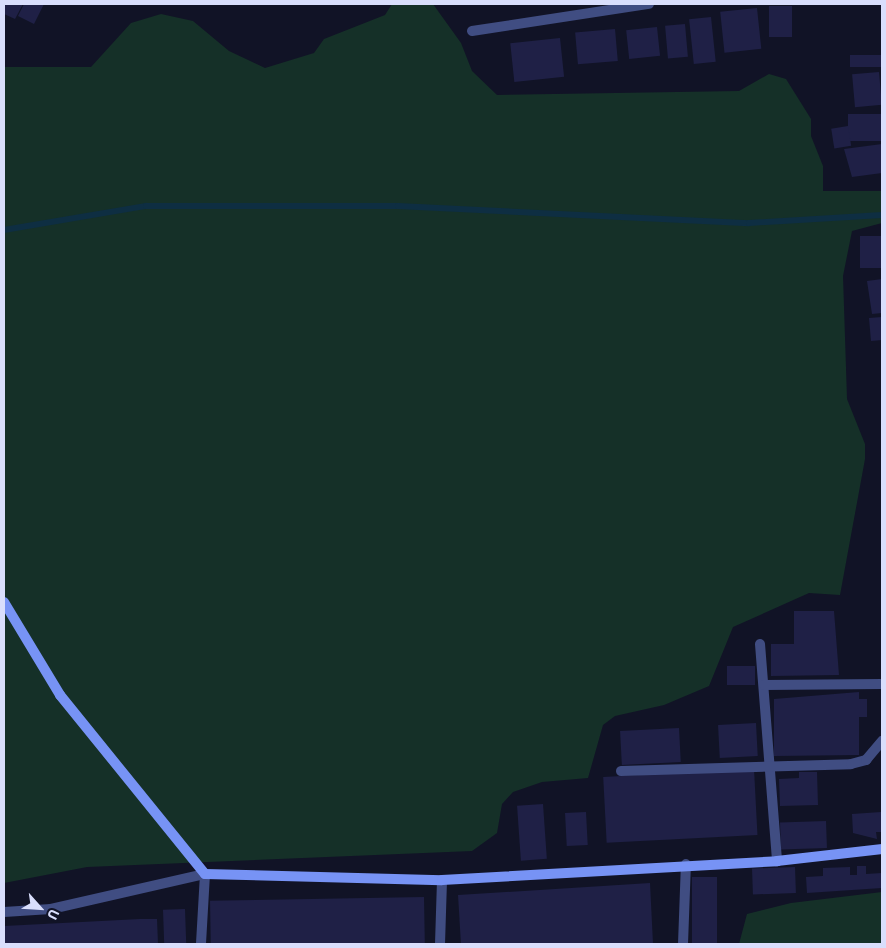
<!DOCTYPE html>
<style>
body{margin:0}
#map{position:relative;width:886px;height:948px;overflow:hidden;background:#111326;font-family:"IBM Plex Sans",sans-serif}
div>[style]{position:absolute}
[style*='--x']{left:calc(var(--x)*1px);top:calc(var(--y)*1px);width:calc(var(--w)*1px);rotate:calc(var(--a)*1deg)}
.green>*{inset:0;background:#153028}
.stream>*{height:5.5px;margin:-2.75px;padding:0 2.75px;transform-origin:2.75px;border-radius:2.75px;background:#0e2e42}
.building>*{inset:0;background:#1f2046;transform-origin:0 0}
.street>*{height:10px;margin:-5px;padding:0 5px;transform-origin:5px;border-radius:5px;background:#404d82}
.secondary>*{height:10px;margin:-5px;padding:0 5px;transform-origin:5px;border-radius:5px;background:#7793f5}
span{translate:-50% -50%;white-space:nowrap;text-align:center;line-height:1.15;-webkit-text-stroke:4.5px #111326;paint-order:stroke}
.frame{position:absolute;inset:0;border:5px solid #d9defc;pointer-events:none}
.north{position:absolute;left:15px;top:883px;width:50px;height:50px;-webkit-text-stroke:4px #111326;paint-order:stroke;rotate:116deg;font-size:14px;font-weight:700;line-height:20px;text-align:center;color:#d9defc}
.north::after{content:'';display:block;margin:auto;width:18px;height:22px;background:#d9defc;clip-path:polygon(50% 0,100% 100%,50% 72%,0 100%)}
</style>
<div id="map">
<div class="green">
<div style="clip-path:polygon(392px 4px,433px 4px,461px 43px,472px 71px,497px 95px,739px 91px,769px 74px,786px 79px,811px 119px,811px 136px,823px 166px,823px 191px,882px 191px,882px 223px,852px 231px,843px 276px,847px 399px,865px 444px,865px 459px,840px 595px,809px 593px,733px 627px,709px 686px,664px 705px,615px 716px,603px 725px,588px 778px,542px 782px,513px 792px,502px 804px,497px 833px,472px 851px,87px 867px,4px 883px,4px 67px,91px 67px,131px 23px,161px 14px,193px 21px,229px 51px,265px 68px,314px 53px,324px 39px,385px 15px)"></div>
<div style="clip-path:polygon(882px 892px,882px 944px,739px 944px,747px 914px,791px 903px)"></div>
</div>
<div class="stream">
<div style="--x:4;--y:230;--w:144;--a:-9.6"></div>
<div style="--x:146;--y:206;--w:252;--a:0"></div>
<div style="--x:398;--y:206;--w:351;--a:2.8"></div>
<div style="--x:749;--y:223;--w:133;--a:-3.4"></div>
</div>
<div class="building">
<div style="clip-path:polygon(4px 4px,23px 4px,15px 19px,4px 14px)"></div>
<div style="clip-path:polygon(24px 4px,44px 4px,34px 24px,18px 16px)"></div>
<div style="left:769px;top:6px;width:23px;height:31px"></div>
<div style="left:757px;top:8px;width:41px;height:37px;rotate:84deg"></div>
<div style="left:711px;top:17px;width:45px;height:22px;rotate:84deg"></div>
<div style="left:685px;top:24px;width:33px;height:20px;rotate:85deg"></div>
<div style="left:657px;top:27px;width:29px;height:31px;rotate:84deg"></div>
<div style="left:615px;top:29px;width:32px;height:40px;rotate:85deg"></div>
<div style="left:560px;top:38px;width:39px;height:50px;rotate:84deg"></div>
<div style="left:882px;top:55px;width:12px;height:32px;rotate:90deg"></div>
<div style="left:879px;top:72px;width:33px;height:27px;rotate:85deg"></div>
<div style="left:882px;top:114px;width:27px;height:34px;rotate:90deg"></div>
<div style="left:848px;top:126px;width:20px;height:17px;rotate:81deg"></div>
<div style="clip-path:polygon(882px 144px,882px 173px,852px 177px,844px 149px)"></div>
<div style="left:860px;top:236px;width:22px;height:32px"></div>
<div style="clip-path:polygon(882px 279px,882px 313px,872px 314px,867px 281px)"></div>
<div style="clip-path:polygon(882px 317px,882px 340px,871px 341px,869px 318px)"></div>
<div style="clip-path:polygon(794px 611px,834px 611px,839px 675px,771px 676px,771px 644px,794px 644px)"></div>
<div style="left:727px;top:666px;width:28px;height:19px"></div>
<div style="clip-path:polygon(859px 692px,859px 699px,867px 699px,867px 717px,859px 717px,859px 755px,774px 756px,774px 699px)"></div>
<div style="left:756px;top:723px;width:33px;height:38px;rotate:87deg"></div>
<div style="left:679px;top:728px;width:34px;height:59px;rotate:87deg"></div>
<div style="left:754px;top:769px;width:66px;height:151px;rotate:87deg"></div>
<div style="clip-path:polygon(799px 772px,817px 772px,818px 805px,780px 806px,779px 779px,799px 778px)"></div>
<div style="left:543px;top:804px;width:55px;height:26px;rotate:86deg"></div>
<div style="left:586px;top:812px;width:33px;height:21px;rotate:87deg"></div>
<div style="clip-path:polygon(881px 812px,882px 832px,876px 832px,877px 839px,853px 833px,852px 814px)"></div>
<div style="left:826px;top:821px;width:27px;height:46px;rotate:88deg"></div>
<div style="clip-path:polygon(857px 866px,866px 866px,866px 874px,882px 873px,882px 888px,807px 893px,806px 877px,823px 876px,823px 868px,850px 867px,850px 875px,857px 875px)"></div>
<div style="left:795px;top:867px;width:26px;height:43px;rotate:88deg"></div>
<div style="left:692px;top:877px;width:25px;height:67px"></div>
<div style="clip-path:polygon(650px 883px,653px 944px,461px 944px,458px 895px)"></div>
<div style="left:424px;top:897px;width:47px;height:214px;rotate:89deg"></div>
<div style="left:185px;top:909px;width:35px;height:22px;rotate:88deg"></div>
<div style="clip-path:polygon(140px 919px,157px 919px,158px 944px,4px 944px,4px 926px)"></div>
</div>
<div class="street">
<div style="--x:472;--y:31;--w:179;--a:-8.7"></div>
<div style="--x:760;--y:644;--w:218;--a:85.5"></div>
<div style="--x:764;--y:685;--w:118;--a:-0.5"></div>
<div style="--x:621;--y:771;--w:230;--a:-1.7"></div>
<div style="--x:851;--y:764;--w:16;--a:-15"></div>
<div style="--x:866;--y:760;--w:25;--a:-50"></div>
<div style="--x:4;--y:912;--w:47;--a:-3.7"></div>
<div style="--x:51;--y:909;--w:158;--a:-12.8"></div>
<div style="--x:205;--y:874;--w:70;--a:93.3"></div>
<div style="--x:440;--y:944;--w:64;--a:-88.2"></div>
<div style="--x:683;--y:944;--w:80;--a:-87.9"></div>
</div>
<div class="secondary">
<div style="--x:4;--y:602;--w:109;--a:58.9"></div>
<div style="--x:60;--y:695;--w:230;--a:51"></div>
<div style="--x:205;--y:874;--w:237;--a:1.5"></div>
<div style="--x:442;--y:880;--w:336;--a:-3.2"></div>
<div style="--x:777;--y:861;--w:106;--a:-6.5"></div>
</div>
<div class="frame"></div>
<div class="north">U</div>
</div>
